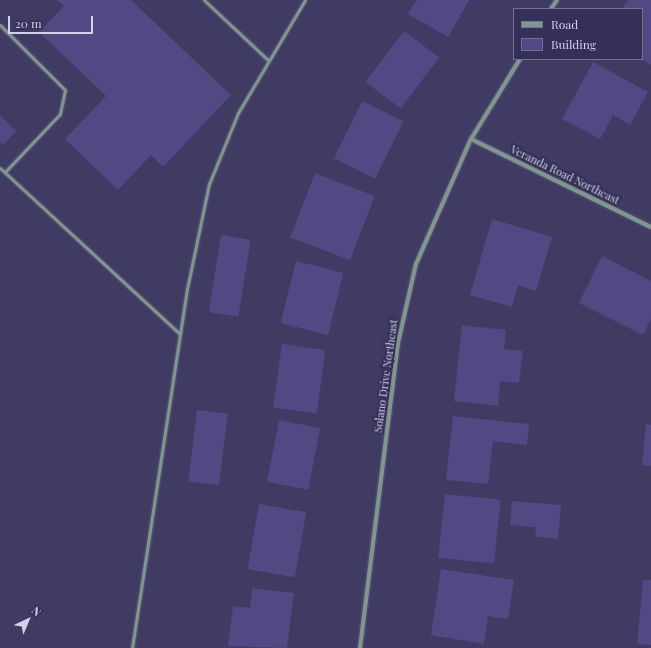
<!DOCTYPE html>
<style>
body{margin:0}
#map{position:relative;width:651px;height:648px;overflow:hidden;background:#3f3b63;font-family:"Playfair Display",serif}
div>[style]{position:absolute}
[style*='--x']{left:calc(var(--x)*1px);top:calc(var(--y)*1px);width:calc(var(--w)*1px);rotate:calc(var(--a)*1deg)}
.building>*{inset:0;background:#514984;transform-origin:0 0}
.roads{filter:drop-shadow(0 0 1px #5d597e) drop-shadow(0 0 1px #5d597e)}
.lane>*{height:3px;margin:-1.5px;padding:0 1.5px;transform-origin:1.5px;border-radius:1.5px;background:#7f978d}
.street>*{height:4px;margin:-2px;padding:0 2px;transform-origin:2px;border-radius:2px;background:#7f978d}
span{translate:-50% -50%;white-space:nowrap;text-align:center;line-height:1.15;-webkit-text-stroke:4px #353057;paint-order:stroke}
.street-label{font-size:11px;color:#d3d2ea}
.legend{position:absolute;left:513px;top:8px;width:130px;height:52px;box-sizing:border-box;background:#353057;border:1px solid #747192;margin:0;padding:5px 7px;list-style:none;font-size:12px;color:#d3d2ea}
.legend li{display:flex;align-items:center;gap:8px;height:20px}
.legend b{width:20px;border:1px solid #747192}
.north{position:absolute;left:8px;top:600px;width:40px;height:40px;-webkit-text-stroke:3px #353057;paint-order:stroke;rotate:44deg;font-size:11px;font-weight:700;line-height:16px;text-align:center;color:#d3d2ea}
.north::after{content:'';display:block;margin:auto;width:14px;height:18px;background:#d3d2ea;clip-path:polygon(50% 0,100% 100%,50% 72%,0 100%)}
.scale{position:absolute;left:8px;top:16px;width:85px;height:18px;box-sizing:border-box;border:2px solid #d3d2ea;border-top:0;padding-left:5px;font-size:12px;line-height:14px;white-space:nowrap;color:#d3d2ea;-webkit-text-stroke:3px #353057;paint-order:stroke}
</style>
<div id="map">
<div class="building">
<div style="clip-path:polygon(57px 0,131px 0,231px 95px,163px 167px,151px 155px,118px 190px,65px 139px,106px 96px,39px 32px,64px 6px)"></div>
<div style="clip-path:polygon(417px 0,469px 0,448px 37px,408px 14px)"></div>
<div style="clip-path:polygon(628px 0,651px 0,651px 65px,642px 59px,642px 9px,622px 9px)"></div>
<div style="left:404px;top:31px;width:44px;height:64px;rotate:37deg"></div>
<div style="clip-path:polygon(593px 62px,648px 92px,630px 125px,613px 115px,600px 139px,562px 119px)"></div>
<div style="left:362px;top:101px;width:46px;height:64px;rotate:26deg"></div>
<div style="clip-path:polygon(0 115px,16px 131px,3px 145px,0 142px)"></div>
<div style="left:315px;top:173px;width:64px;height:69px;rotate:21deg"></div>
<div style="clip-path:polygon(492px 219px,552px 237px,536px 291px,518px 285px,512px 307px,470px 295px)"></div>
<div style="left:221px;top:235px;width:30px;height:78px;rotate:9deg"></div>
<div style="clip-path:polygon(602px 256px,651px 281px,651px 319px,643px 335px,579px 303px)"></div>
<div style="left:296px;top:261px;width:49px;height:64px;rotate:14deg"></div>
<div style="clip-path:polygon(462px 325px,506px 330px,504px 349px,523px 351px,519px 383px,500px 381px,498px 406px,454px 401px)"></div>
<div style="left:282px;top:344px;width:44px;height:64px;rotate:8deg"></div>
<div style="left:197px;top:410px;width:31px;height:72px;rotate:7deg"></div>
<div style="clip-path:polygon(453px 416px,529px 424px,527px 445px,493px 441px,488px 484px,446px 480px)"></div>
<div style="left:279px;top:420px;width:42px;height:63px;rotate:11deg"></div>
<div style="clip-path:polygon(646px 424px,651px 425px,651px 466px,642px 465px)"></div>
<div style="left:445px;top:494px;width:56px;height:64px;rotate:6deg"></div>
<div style="clip-path:polygon(512px 501px,561px 505px,558px 539px,535px 537px,536px 527px,510px 525px)"></div>
<div style="left:259px;top:504px;width:48px;height:66px;rotate:10deg"></div>
<div style="clip-path:polygon(441px 569px,514px 580px,508px 619px,488px 616px,484px 644px,431px 635px)"></div>
<div style="clip-path:polygon(643px 580px,651px 580px,651px 645px,637px 644px)"></div>
<div style="clip-path:polygon(252px 588px,294px 593px,287px 648px,228px 646px,233px 606px,250px 608px)"></div>
</div>
<div class="roads">
<div class="lane">
<div style="--x:204;--y:0;--w:89;--a:43.2"></div>
<div style="--x:0;--y:25;--w:92;--a:45"></div>
<div style="--x:65;--y:90;--w:25;--a:102"></div>
<div style="--x:60;--y:114;--w:80;--a:133.5"></div>
<div style="--x:0;--y:168;--w:245;--a:42.7"></div>
<div style="--x:132;--y:648;--w:363;--a:-81.3"></div>
<div style="--x:187;--y:289;--w:107;--a:-78.2"></div>
<div style="--x:209;--y:184;--w:77;--a:-67.8"></div>
<div style="--x:238;--y:113;--w:131;--a:-59.3"></div>
</div>
<div class="street">
<div style="--x:551;--y:9;--w:11;--a:-56"></div>
<div style="--x:471;--y:139;--w:200;--a:26.1"></div>
<div style="--x:360;--y:648;--w:307;--a:-82.9"></div>
<div style="--x:398;--y:343;--w:81;--a:-77.2"></div>
<div style="--x:416;--y:264;--w:137;--a:-66.3"></div>
<div style="--x:471;--y:139;--w:94;--a:-58.5"></div>
</div>
</div>
<div class="street-label">
<span style="left:565px;top:175px;rotate:26deg">Veranda Road Northeast</span>
<span style="left:386px;top:376px;rotate:-82deg">Solano Drive Northeast</span>
</div>
<ul class="legend">
<li><b style="height:5px;background:#7f978d"></b>Road</li>
<li><b style="height:11px;background:#514984"></b>Building</li>
</ul>
<div class="north">N</div>
<div class="scale">20 m</div>
</div>
